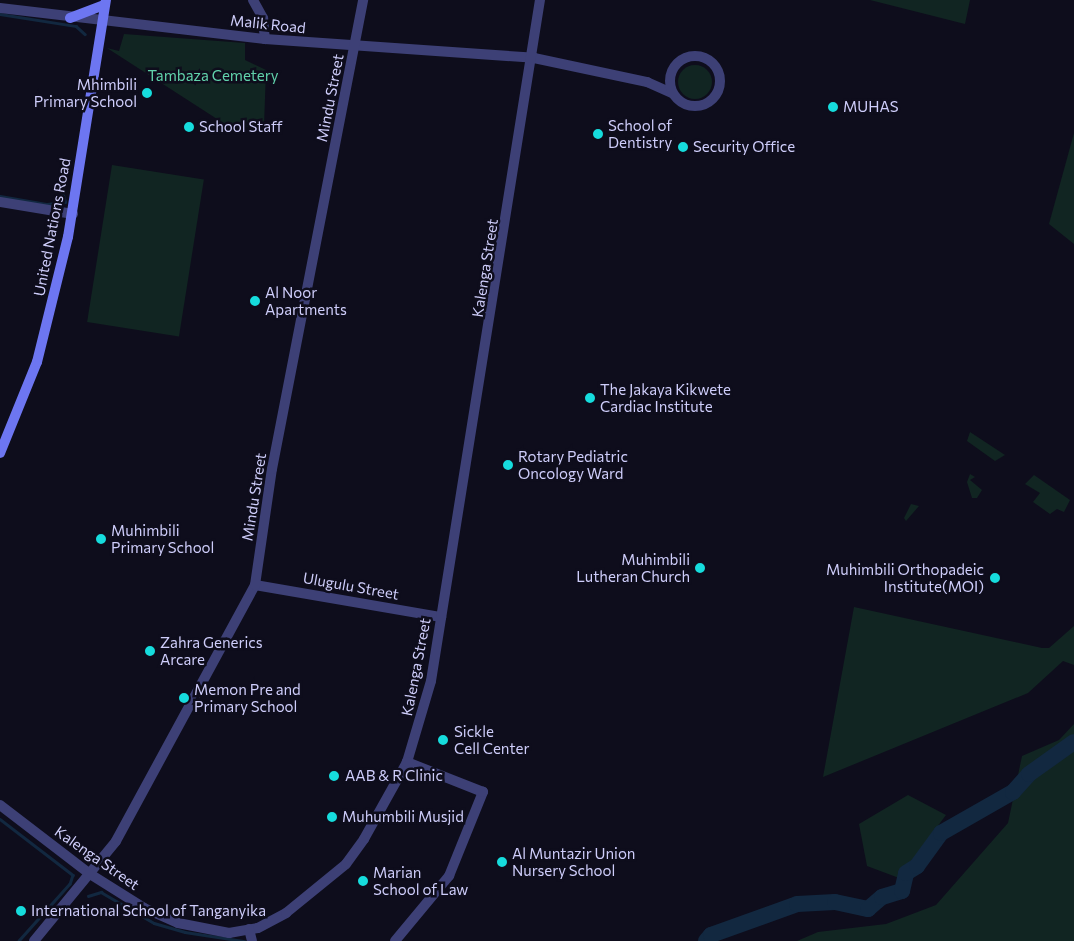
<!DOCTYPE html>
<style>
body{margin:0}
#map{position:relative;width:1074px;height:941px;overflow:hidden;background:#0e0d1c;font-family:Commissioner,sans-serif}
div>[style]{position:absolute}
[style*='--x']{left:calc(var(--x)*1px);top:calc(var(--y)*1px);width:calc(var(--w)*1px);rotate:calc(var(--a)*1deg)}
.green>*{inset:0;background:#112522;transform-origin:0 0}
.round{border-radius:50%}
.stream>*{height:2.5px;margin:-1.25px;padding:0 1.25px;transform-origin:1.25px;border-radius:1.25px;background:#122840}
.river>*{height:16px;margin:-8px;padding:0 8px;transform-origin:8px;border-radius:8px;background:#122840}
.street>*{height:10px;margin:-5px;padding:0 5px;transform-origin:5px;border-radius:5px;background:#3d4076}
.street>.ring{margin:-5px;padding:0;box-sizing:content-box;background:none;border:10px solid #3d4076;border-radius:50%}
.secondary>*{height:10px;margin:-5px;padding:0 5px;transform-origin:5px;border-radius:5px;background:#6d76f1}
.dots>*{width:14px;height:14px;translate:-50% -50%;box-sizing:border-box;border:2px solid #0e0d1c;border-radius:50%}
span{translate:-50% -50%;white-space:nowrap;text-align:center;line-height:1.15;-webkit-text-stroke:5px #0e0d1c;paint-order:stroke}
.street-label{font-size:15px;color:#cecdfa}
.park-label{font-size:15px;color:#61d2ab}
.poi-label{font-size:15px;color:#cecdfa}
.right{translate:-100% -50%;text-align:right}
.left{translate:0 -50%;text-align:left}
</style>
<div id="map">
<div class="green">
<div style="clip-path:polygon(870px 0,970px 0,965px 24px)"></div>
<div style="clip-path:polygon(124px 34px,245px 43px,245px 60px,266px 70px,264px 126px,231px 128px,107px 48px,119px 51px)"></div>
<div class="round" style="left:678px;top:65px;width:34px;height:34px"></div>
<div style="clip-path:polygon(1074px 133px,1074px 244px,1049px 224px)"></div>
<div style="left:112px;top:165px;width:93px;height:159px;rotate:9deg"></div>
<div style="clip-path:polygon(970px 432px,1005px 455px,995px 461px,967px 441px)"></div>
<div style="clip-path:polygon(970px 474px,975px 477px,970px 480px,982px 490px,977px 498px,972px 498px,967px 482px)"></div>
<div style="clip-path:polygon(1034px 475px,1070px 500px,1064px 512px,1057px 509px,1050px 514px,1033px 502px,1040px 493px,1025px 484px)"></div>
<div style="clip-path:polygon(911px 504px,919px 506px,906px 521px,904px 518px)"></div>
<div style="clip-path:polygon(854px 607px,1042px 648px,1049px 648px,1074px 626px,1074px 665px,1063px 661px,1028px 693px,823px 777px)"></div>
<div style="clip-path:polygon(1074px 724px,1074px 941px,797px 941px,818px 932px,886px 924px,936px 905px,1008px 823px,1022px 756px,1059px 740px)"></div>
<div style="clip-path:polygon(908px 795px,946px 815px,899px 878px,867px 866px,859px 824px)"></div>
</div>
<div class="stream">
<div style="--x:0;--y:14;--w:77;--a:9"></div>
<div style="--x:76;--y:26;--w:12;--a:42"></div>
<div style="--x:0;--y:196;--w:48;--a:9.7"></div>
<div style="--x:47;--y:204;--w:18;--a:-6"></div>
<div style="--x:65;--y:202;--w:7;--a:-106"></div>
<div style="--x:0;--y:819;--w:92;--a:37.5"></div>
<div style="--x:73;--y:875;--w:9;--a:108"></div>
<div style="--x:70;--y:884;--w:76;--a:131.8"></div>
<div style="--x:88;--y:896;--w:14;--a:-17"></div>
<div style="--x:101;--y:892;--w:61;--a:30.3"></div>
<div style="--x:154;--y:923;--w:32;--a:16"></div>
<div style="--x:185;--y:932;--w:60;--a:8.7"></div>
</div>
<div class="river">
<div style="--x:706;--y:941;--w:8;--a:-50"></div>
<div style="--x:711;--y:935;--w:91;--a:-19.8"></div>
<div style="--x:797;--y:904;--w:38;--a:-3"></div>
<div style="--x:835;--y:902;--w:34;--a:12"></div>
<div style="--x:868;--y:909;--w:18;--a:-41"></div>
<div style="--x:882;--y:897;--w:21;--a:-17"></div>
<div style="--x:902;--y:891;--w:18;--a:-77"></div>
<div style="--x:906;--y:873;--w:13;--a:-32"></div>
<div style="--x:917;--y:866;--w:41;--a:-54"></div>
<div style="--x:941;--y:833;--w:83;--a:-29.7"></div>
<div style="--x:1013;--y:792;--w:24;--a:-48"></div>
<div style="--x:1029;--y:774;--w:55;--a:-35.4"></div>
</div>
<div class="street">
<div style="--x:253;--y:0;--w:21;--a:61"></div>
<div style="--x:263;--y:18;--w:21;--a:85"></div>
<div style="--x:0;--y:8;--w:267;--a:6.7"></div>
<div style="--x:265;--y:39;--w:270;--a:4"></div>
<div style="--x:534;--y:58;--w:116;--a:12"></div>
<div style="--x:647;--y:82;--w:27;--a:24"></div>
<div class="ring" style="left:670px;top:56px;width:40px;height:40px"></div>
<div style="--x:0;--y:202;--w:74;--a:9.3"></div>
<div style="--x:255;--y:585;--w:189;--a:9.8"></div>
<div style="--x:0;--y:805;--w:113;--a:37.5"></div>
<div style="--x:90;--y:874;--w:64;--a:32.2"></div>
<div style="--x:144;--y:908;--w:37;--a:24"></div>
<div style="--x:178;--y:923;--w:52;--a:11.1"></div>
<div style="--x:229;--y:933;--w:29;--a:-10"></div>
<div style="--x:258;--y:928;--w:32;--a:-28"></div>
<div style="--x:286;--y:913;--w:77;--a:-39.2"></div>
<div style="--x:346;--y:864;--w:31;--a:-54"></div>
<div style="--x:364;--y:839;--w:88;--a:-60.8"></div>
<div style="--x:407;--y:762;--w:84;--a:-73.5"></div>
<div style="--x:431;--y:681;--w:690;--a:-80.91"></div>
<div style="--x:249;--y:929;--w:12;--a:76"></div>
<div style="--x:34;--y:941;--w:129;--a:-50.6"></div>
<div style="--x:116;--y:841;--w:291;--a:-61.5"></div>
<div style="--x:255;--y:585;--w:117;--a:-81.7"></div>
<div style="--x:272;--y:469;--w:478;--a:-79"></div>
<div style="--x:395;--y:941;--w:85;--a:-50.3"></div>
<div style="--x:449;--y:876;--w:91;--a:-68"></div>
<div style="--x:483;--y:792;--w:82;--a:-158.5"></div>
</div>
<div class="secondary">
<div style="--x:70;--y:18;--w:36;--a:-21"></div>
<div style="--x:0;--y:453;--w:98;--a:-67.9"></div>
<div style="--x:37;--y:362;--w:129;--a:-76.1"></div>
<div style="--x:68;--y:237;--w:240;--a:-80.9"></div>
</div>
<div class="dots">
<div style="left:147px;top:93px;background:#16dcdd"></div>
<div style="left:833px;top:107px;background:#16dcdd"></div>
<div style="left:189px;top:127px;background:#16dcdd"></div>
<div style="left:598px;top:134px;background:#16dcdd"></div>
<div style="left:683px;top:147px;background:#16dcdd"></div>
<div style="left:255px;top:301px;background:#16dcdd"></div>
<div style="left:590px;top:398px;background:#16dcdd"></div>
<div style="left:508px;top:465px;background:#16dcdd"></div>
<div style="left:101px;top:539px;background:#16dcdd"></div>
<div style="left:700px;top:568px;background:#16dcdd"></div>
<div style="left:995px;top:578px;background:#16dcdd"></div>
<div style="left:150px;top:651px;background:#16dcdd"></div>
<div style="left:184px;top:698px;background:#16dcdd"></div>
<div style="left:443px;top:740px;background:#16dcdd"></div>
<div style="left:334px;top:776px;background:#16dcdd"></div>
<div style="left:332px;top:817px;background:#16dcdd"></div>
<div style="left:502px;top:862px;background:#16dcdd"></div>
<div style="left:363px;top:881px;background:#16dcdd"></div>
<div style="left:21px;top:911px;background:#16dcdd"></div>
</div>
<div class="street-label">
<span style="left:268px;top:24px;rotate:6deg">Malik Road</span>
<span style="left:330px;top:98px;rotate:-79deg">Mindu Street</span>
<span style="left:52px;top:227px;rotate:-79deg">United Nations Road</span>
<span style="left:485px;top:268px;rotate:-81deg">Kalenga Street</span>
<span style="left:254px;top:497px;rotate:-81deg">Mindu Street</span>
<span style="left:351px;top:586px;rotate:10deg">Ulugulu Street</span>
<span style="left:416px;top:667px;rotate:-79deg">Kalenga Street</span>
<span style="left:97px;top:858px;rotate:35deg">Kalenga Street</span>
</div>
<div class="park-label">
<span style="left:213px;top:76px">Tambaza Cemetery</span>
</div>
<div class="poi-label">
<span class="right" style="left:137px;top:93px">Mhimbili<br>Primary School</span>
<span class="left" style="left:843px;top:107px">MUHAS</span>
<span class="left" style="left:608px;top:134px">School of<br>Dentistry</span>
<span class="left" style="left:199px;top:127px">School Staff</span>
<span class="left" style="left:693px;top:147px">Security Office</span>
<span class="left" style="left:265px;top:301px">Al Noor<br>Apartments</span>
<span class="left" style="left:600px;top:398px">The Jakaya Kikwete<br>Cardiac Institute</span>
<span class="left" style="left:518px;top:465px">Rotary Pediatric<br>Oncology Ward</span>
<span class="left" style="left:111px;top:539px">Muhimbili<br>Primary School</span>
<span class="right" style="left:690px;top:568px">Muhimbili<br>Lutheran Church</span>
<span class="right" style="left:984px;top:578px">Muhimbili Orthopadeic<br>Institute(MOI)</span>
<span class="left" style="left:160px;top:651px">Zahra Generics<br>Arcare</span>
<span class="left" style="left:194px;top:698px">Memon Pre and<br>Primary School</span>
<span class="left" style="left:454px;top:740px">Sickle<br>Cell Center</span>
<span class="left" style="left:345px;top:776px">AAB &amp; R Clinic</span>
<span class="left" style="left:342px;top:817px">Muhumbili Musjid</span>
<span class="left" style="left:512px;top:862px">Al Muntazir Union<br>Nursery School</span>
<span class="left" style="left:373px;top:881px">Marian<br>School of Law</span>
<span class="left" style="left:31px;top:911px">International School of Tanganyika</span>
</div>
</div>
